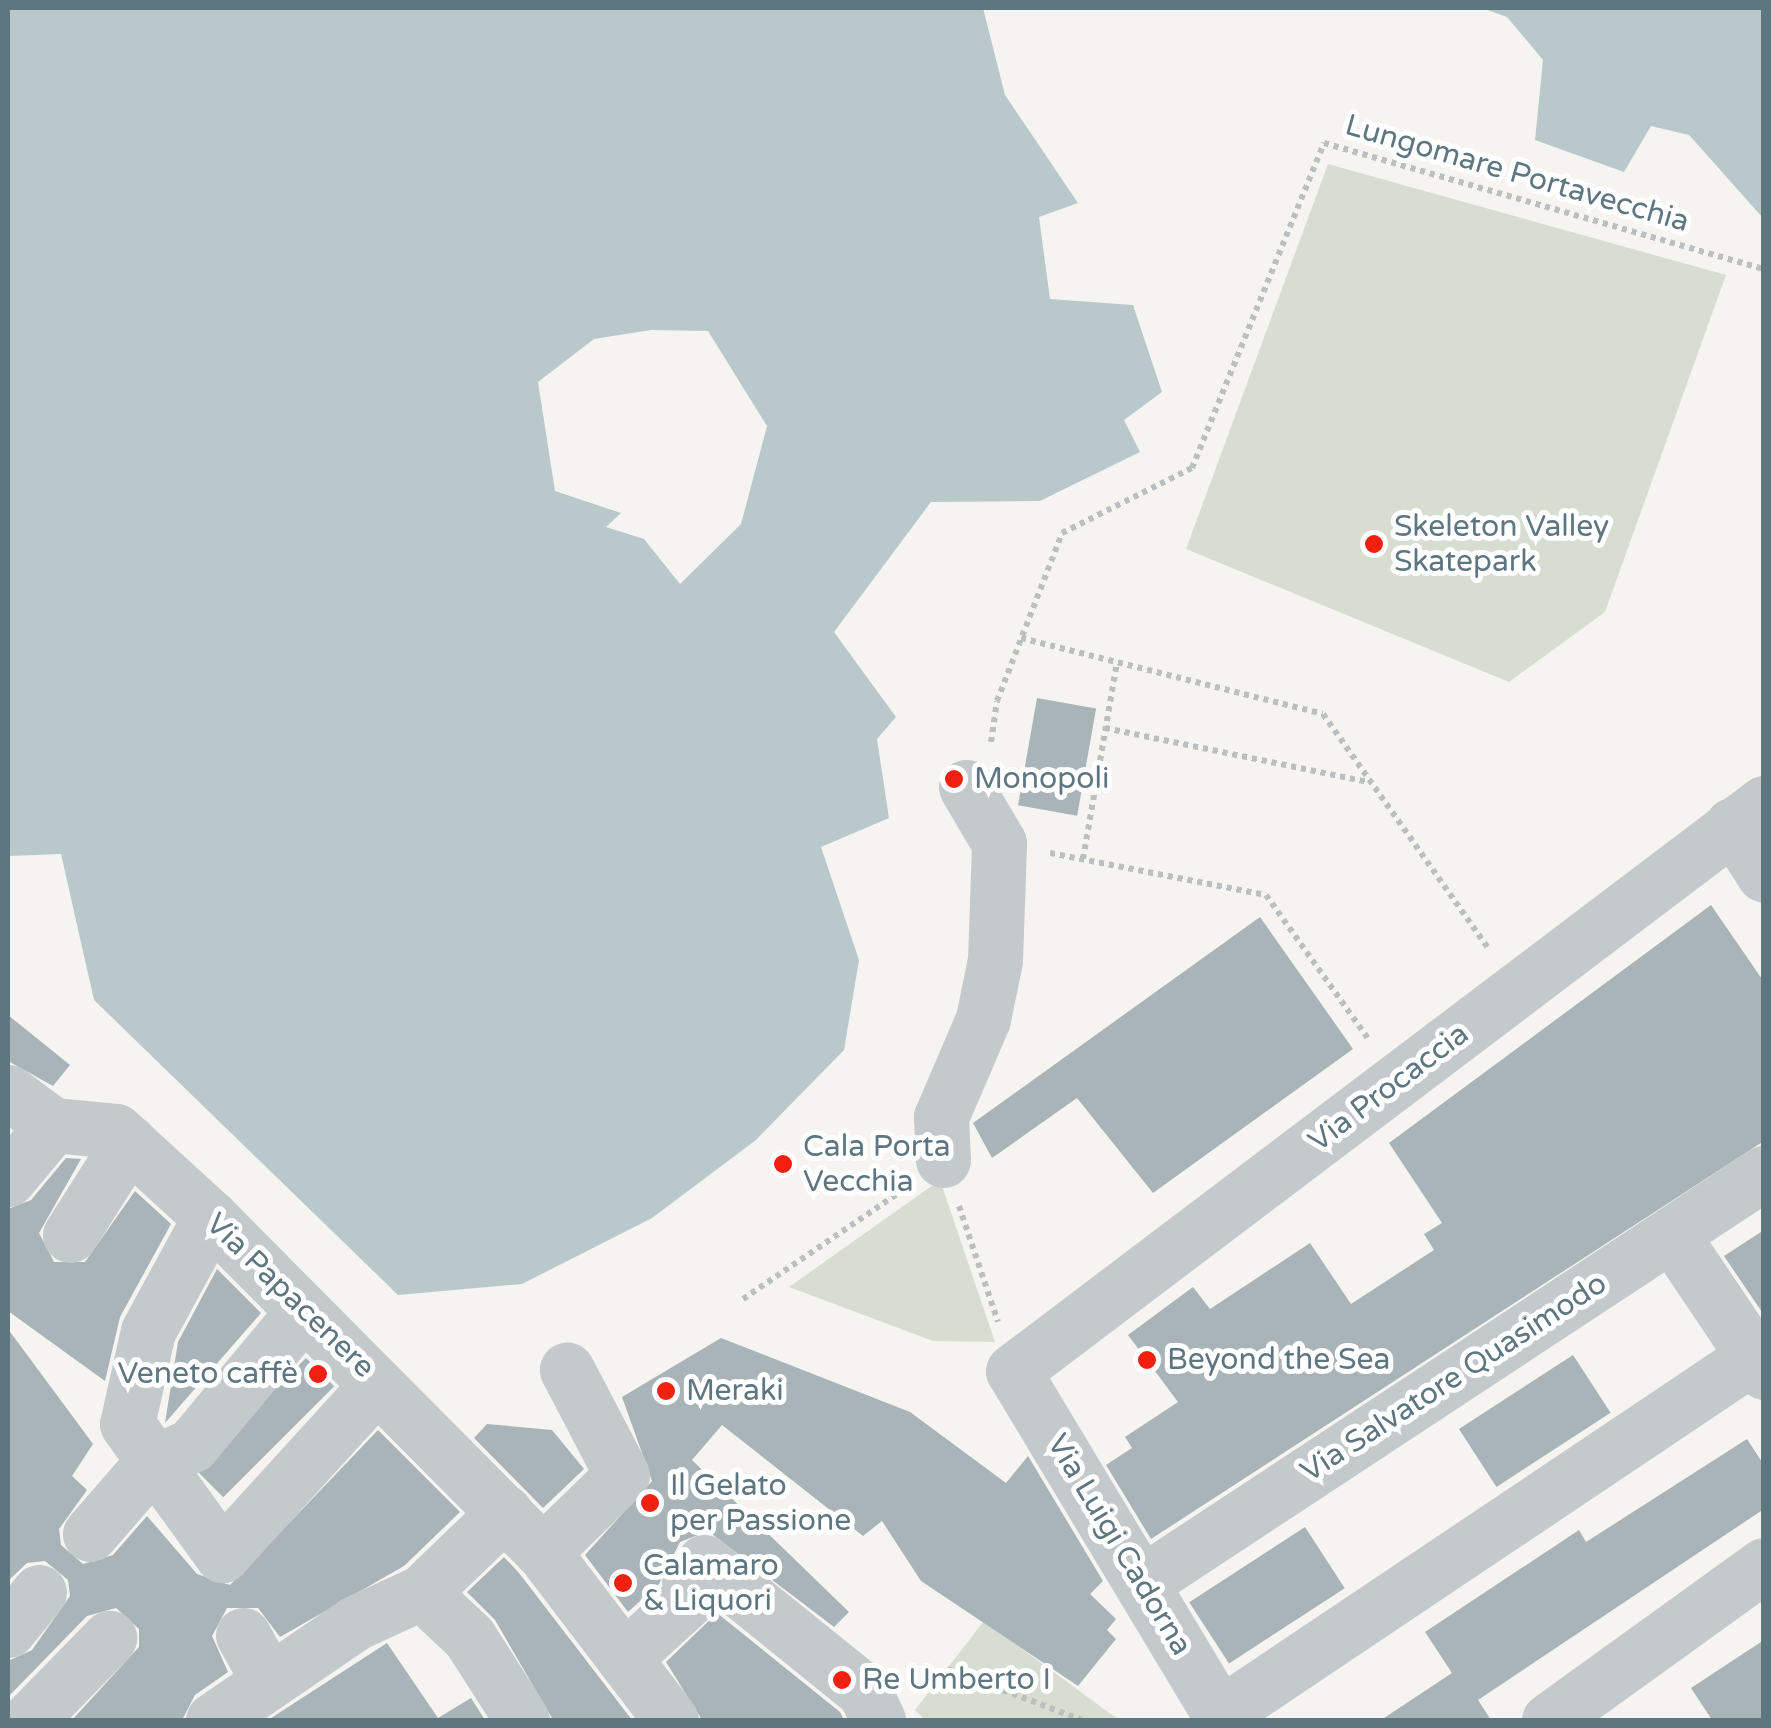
<!DOCTYPE html>
<meta charset="utf-8">
<style>
body{margin:0}
#map{position:relative;width:1771px;height:1728px;overflow:hidden;background:#f5f4f1;font-family:"Varela Round",sans-serif}
div>[style]{position:absolute}
[style*='--x']{left:calc(var(--x)*1px);top:calc(var(--y)*1px);width:calc(var(--w)*1px);rotate:calc(var(--a)*1deg)}
.green>*{inset:0;background:#d8ddd1}
.water>*{inset:0;background:#b9c9cb}
.building>*{inset:0;background:#a8b4b7;transform-origin:0 0}
.path>*{height:6px;margin-top:-3px;transform-origin:0;background:repeating-linear-gradient(90deg,#bbbfc0 0 5px,transparent 0 10px)}
.minor>*{height:55px;margin:-27.5px;padding:0 27.5px;transform-origin:27.5px;border-radius:27.5px;background:#c4c9cb}
.dots>*{width:28px;height:28px;translate:-50% -50%;box-sizing:border-box;border:5px solid #fff;border-radius:50%}
span{translate:-50% -50%;white-space:nowrap;text-align:center;line-height:1.15;-webkit-text-stroke:10px #fff;paint-order:stroke}
.street-label{font-size:30px;color:#5d767f}
.poi-label{font-size:30px;color:#5d767f}
.left{translate:0 -50%;text-align:left}
.right{translate:-100% -50%;text-align:right}
.frame{position:absolute;inset:0;border:10px solid #5d767f;pointer-events:none}
</style>
<div id="map">
<div class="green">
<div style="clip-path:polygon(1328px 164px,1726px 275px,1605px 612px,1509px 682px,1186px 549px)"></div>
<div style="clip-path:polygon(940px 1180px,995px 1342px,933px 1341px,789px 1287px)"></div>
<div style="clip-path:polygon(984px 1621px,1119px 1720px,925px 1720px,915px 1710px)"></div>
</div>
<div class="water">
<div style="clip-path:polygon(evenodd,8px 8px,983px 8px,1005px 95px,1078px 203px,1039px 217px,1050px 299px,1133px 305px,1162px 392px,1124px 420px,1140px 452px,1040px 501px,931px 502px,834px 632px,896px 717px,877px 739px,889px 818px,821px 847px,859px 960px,844px 1050px,756px 1140px,652px 1218px,522px 1284px,398px 1295px,94px 1000px,61px 854px,8px 856px,8px 8px,651px 330px,708px 331px,767px 426px,741px 524px,680px 584px,644px 539px,606px 527px,621px 513px,555px 491px,538px 382px,594px 339px,651px 330px)"></div>
<div style="clip-path:polygon(1482px 8px,1763px 8px,1763px 218px,1689px 135px,1651px 126px,1624px 172px,1535px 140px,1543px 60px,1507px 17px)"></div>
</div>
<div class="building">
<div style="left:1037px;top:698px;width:60px;height:109px;rotate:10deg"></div>
<div style="clip-path:polygon(1711px 905px,1764px 982px,1764px 1141px,1151px 1539px,1106px 1465px,1132px 1448px,1125px 1437px,1178px 1402px,1128px 1335px,1193px 1287px,1210px 1309px,1310px 1243px,1351px 1304px,1434px 1250px,1424px 1234px,1442px 1223px,1389px 1143px)"></div>
<div style="clip-path:polygon(1260px 917px,1353px 1049px,1153px 1193px,1077px 1098px,992px 1158px,973px 1123px)"></div>
<div style="clip-path:polygon(8px 1015px,70px 1065px,53px 1086px,8px 1061px)"></div>
<div style="clip-path:polygon(66px 1158px,81px 1159px,39px 1233px,54px 1262px,85px 1262px,135px 1191px,171px 1224px,120px 1317px,105px 1381px,8px 1311px,8px 1209px,31px 1200px)"></div>
<div style="clip-path:polygon(1764px 1230px,1764px 1315px,1724px 1256px)"></div>
<div style="clip-path:polygon(217px 1269px,261px 1313px,165px 1423px,178px 1342px)"></div>
<div style="clip-path:polygon(8px 1329px,93px 1444px,72px 1476px,87px 1490px,59px 1529px,61px 1545px,83px 1564px,113px 1555px,147px 1516px,197px 1574px,230px 1585px,378px 1430px,460px 1512px,404px 1566px,280px 1637px,258px 1608px,227px 1608px,212px 1636px,228px 1672px,195px 1695px,182px 1720px,72px 1720px,139px 1647px,139px 1629px,116px 1608px,87px 1616px,8px 1697px,8px 1661px,32px 1650px,70px 1596px,68px 1580px,45px 1561px,27px 1563px,8px 1581px)"></div>
<div style="clip-path:polygon(721px 1338px,910px 1412px,1006px 1483px,1028px 1456px,1103px 1581px,1090px 1594px,1116px 1619px,1107px 1630px,1116px 1639px,1078px 1686px,921px 1581px,882px 1521px,863px 1536px,722px 1425px,692px 1460px,849px 1612px,834px 1627px,708px 1531px,680px 1542px,659px 1584px,628px 1612px,585px 1555px,652px 1481px,622px 1397px)"></div>
<div style="left:1573px;top:1355px;width:69px;height:136px;rotate:57deg"></div>
<div style="left:306px;top:1358px;width:40px;height:157px;rotate:45deg"></div>
<div style="clip-path:polygon(487px 1424px,552px 1430px,584px 1469px,543px 1508px,474px 1438px)"></div>
<div style="clip-path:polygon(1747px 1439px,1764px 1465px,1764px 1509px,1478px 1700px,1491px 1720px,1381px 1720px,1452px 1673px,1425px 1632px,1579px 1530px,1586px 1542px)"></div>
<div style="left:1305px;top:1527px;width:73px;height:138px;rotate:57deg"></div>
<div style="clip-path:polygon(504px 1557px,519px 1573px,632px 1720px,553px 1720px,495px 1620px,467px 1592px)"></div>
<div style="clip-path:polygon(717px 1613px,840px 1712px,844px 1720px,702px 1720px,666px 1662px)"></div>
<div style="clip-path:polygon(1764px 1640px,1764px 1720px,1712px 1720px,1691px 1688px)"></div>
<div style="clip-path:polygon(387px 1643px,438px 1718px,471px 1698px,485px 1720px,268px 1720px)"></div>
</div>
<div class="path">
<div style="--x:1021;--y:638;--w:311;--a:14.1"></div>
<div style="--x:1323;--y:714;--w:286;--a:54.8"></div>
<div style="--x:1105;--y:728;--w:269;--a:11.6"></div>
<div style="--x:991;--y:742;--w:41;--a:-81.7"></div>
<div style="--x:997;--y:701;--w:180;--a:-68.8"></div>
<div style="--x:1062;--y:533;--w:145;--a:-26.6"></div>
<div style="--x:1192;--y:468;--w:351;--a:-67.9"></div>
<div style="--x:1324;--y:143;--w:458;--a:16"></div>
<div style="--x:1050;--y:853;--w:220;--a:11"></div>
<div style="--x:1266;--y:895;--w:178;--a:54.6"></div>
<div style="--x:1083;--y:859;--w:200;--a:-80.2"></div>
<div style="--x:959;--y:1206;--w:122;--a:71.4"></div>
<div style="--x:743;--y:1299;--w:194;--a:-34.3"></div>
<div style="--x:947;--y:1669;--w:144;--a:20.7"></div>
</div>
<div class="minor">
<div style="--x:1732;--y:825;--w:59;--a:57.4"></div>
<div style="--x:8;--y:1092;--w:56;--a:36.3"></div>
<div style="--x:53;--y:1125;--w:63;--a:5.4"></div>
<div style="--x:116;--y:1131;--w:127;--a:42.5"></div>
<div style="--x:210;--y:1217;--w:472;--a:45.2"></div>
<div style="--x:543;--y:1552;--w:211;--a:52.7"></div>
<div style="--x:943;--y:1160;--w:43;--a:-92.7"></div>
<div style="--x:941;--y:1117;--w:107;--a:-66.8"></div>
<div style="--x:983;--y:1019;--w:60;--a:-78.5"></div>
<div style="--x:995;--y:960;--w:117;--a:-88"></div>
<div style="--x:999;--y:843;--w:65;--a:-120.5"></div>
<div style="--x:8;--y:1179;--w:70;--a:-50.2"></div>
<div style="--x:210;--y:1217;--w:130;--a:118.5"></div>
<div style="--x:148;--y:1331;--w:95;--a:102.7"></div>
<div style="--x:127;--y:1424;--w:162;--a:54.1"></div>
<div style="--x:222;--y:1555;--w:207;--a:-47.7"></div>
<div style="--x:70;--y:1235;--w:110;--a:-57.6"></div>
<div style="--x:1672;--y:1235;--w:165;--a:56.1"></div>
<div style="--x:90;--y:1534;--w:91;--a:-49"></div>
<div style="--x:150;--y:1465;--w:47;--a:-25.5"></div>
<div style="--x:192;--y:1445;--w:172;--a:-50.2"></div>
<div style="--x:543;--y:1552;--w:110;--a:-44.3"></div>
<div style="--x:622;--y:1475;--w:119;--a:-117.6"></div>
<div style="--x:704;--y:1562;--w:207;--a:38.9"></div>
<div style="--x:865;--y:1692;--w:31;--a:65"></div>
<div style="--x:1143;--y:1582;--w:744;--a:-33.37"></div>
<div style="--x:437;--y:1607;--w:44;--a:43.2"></div>
<div style="--x:469;--y:1637;--w:98;--a:57.4"></div>
<div style="--x:8;--y:1630;--w:49;--a:-50.8"></div>
<div style="--x:243;--y:1635;--w:49;--a:60.8"></div>
<div style="--x:624;--y:1658;--w:92;--a:-42.4"></div>
<div style="--x:692;--y:1596;--w:14;--a:-102"></div>
<div style="--x:1219;--y:1715;--w:643;--a:-33.84"></div>
<div style="--x:29;--y:1720;--w:115;--a:-45.7"></div>
<div style="--x:213;--y:1720;--w:172;--a:-34.3"></div>
<div style="--x:355;--y:1623;--w:74;--a:-24.8"></div>
<div style="--x:422;--y:1592;--w:115;--a:-43.9"></div>
<div style="--x:1223;--y:1720;--w:407;--a:-121"></div>
<div style="--x:1013;--y:1371;--w:942;--a:-37.1"></div>
<div style="--x:1549;--y:1720;--w:265;--a:-35.8"></div>
</div>
<div class="dots">
<div style="left:1374px;top:544px;background:#f32012"></div>
<div style="left:954px;top:779px;background:#f32012"></div>
<div style="left:783px;top:1164px;background:#f32012"></div>
<div style="left:1147px;top:1360px;background:#f32012"></div>
<div style="left:318px;top:1374px;background:#f32012"></div>
<div style="left:666px;top:1391px;background:#f32012"></div>
<div style="left:650px;top:1503px;background:#f32012"></div>
<div style="left:623px;top:1583px;background:#f32012"></div>
<div style="left:842px;top:1680px;background:#f32012"></div>
</div>
<div class="street-label">
<span style="left:1517px;top:174px;rotate:16deg">Lungomare Portavecchia</span>
<span style="left:1389px;top:1088px;rotate:-37deg">Via Procaccia</span>
<span style="left:290px;top:1296px;rotate:44deg">Via Papacenere</span>
<span style="left:1454px;top:1378px;rotate:-33deg">Via Salvatore Quasimodo</span>
<span style="left:1119px;top:1545px;rotate:59deg">Via Luigi Cadorna</span>
</div>
<div class="poi-label">
<span class="left" style="left:1394px;top:544px">Skeleton Valley<br>Skatepark</span>
<span class="left" style="left:974px;top:779px">Monopoli</span>
<span class="left" style="left:803px;top:1164px">Cala Porta<br>Vecchia</span>
<span class="left" style="left:1167px;top:1360px">Beyond the Sea</span>
<span class="right" style="left:298px;top:1374px">Veneto caffè</span>
<span class="left" style="left:686px;top:1391px">Meraki</span>
<span class="left" style="left:670px;top:1503px">Il Gelato<br>per Passione</span>
<span class="left" style="left:643px;top:1583px">Calamaro<br>&amp; Liquori</span>
<span class="left" style="left:862px;top:1680px">Re Umberto I</span>
</div>
<div class="frame"></div>
</div>
